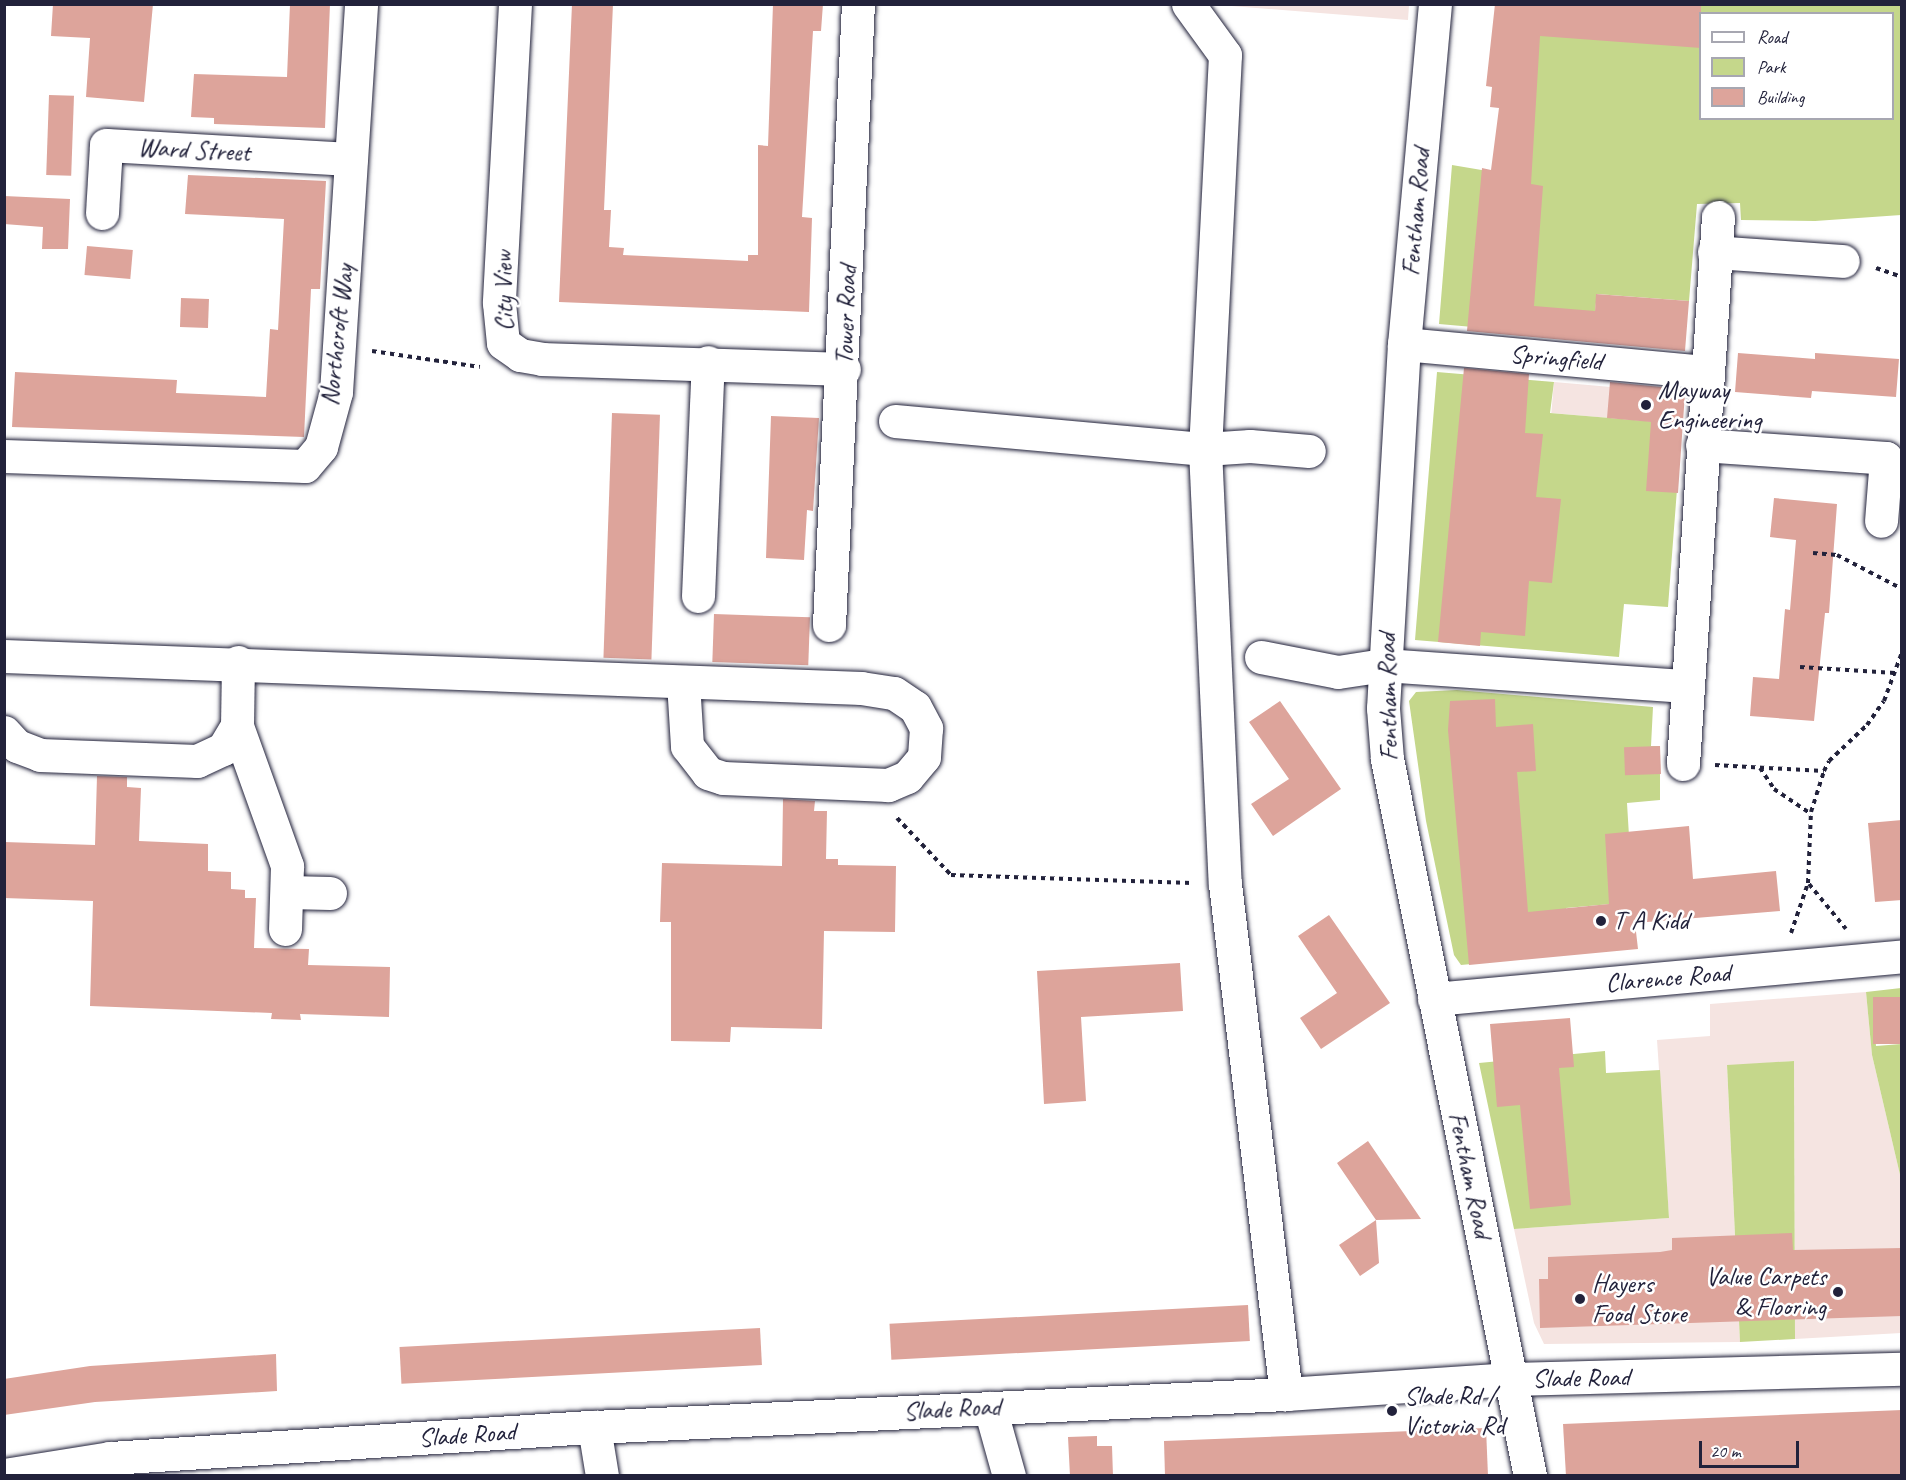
<!DOCTYPE html>
<style>
body{margin:0}
#map{position:relative;width:1906px;height:1480px;overflow:hidden;background:#fff;font-family:Caveat,sans-serif}
div>[style]{position:absolute}
[style*='--x']{left:calc(var(--x)*1px);top:calc(var(--y)*1px);width:calc(var(--w)*1px);rotate:calc(var(--a)*1deg)}
.built>*{inset:0;background:#f5e4e1;transform-origin:0 0}
.green>*{inset:0;background:#c5d78b}
.building>*{inset:0;background:#dda49b;transform-origin:0 0}
.path>*{height:4px;margin-top:-2px;transform-origin:0;background:repeating-linear-gradient(90deg,#22223b 0 4.5px,transparent 0 9px)}
.roads{filter:drop-shadow(0 0 2px #22223b) drop-shadow(0 0 2px #22223b)}
.minor>*{height:33px;margin:-16.5px;padding:0 16.5px;transform-origin:16.5px;border-radius:16.5px;background:#fff}
.dots>*{width:16px;height:16px;translate:-50% -50%;box-sizing:border-box;border:3px solid #fff;border-radius:50%}
span{translate:-50% -50%;white-space:nowrap;text-align:center;line-height:1.15;-webkit-text-stroke:5px #fff;paint-order:stroke}
.street-label{font-size:26px;color:#22223b}
.poi-label{font-size:26px;color:#22223b}
.left{translate:0 -50%;text-align:left}
.right{translate:-100% -50%;text-align:right}
.frame{position:absolute;inset:0;border:6px solid #22223b;pointer-events:none}
.legend{position:absolute;left:1699px;top:12px;width:195px;height:108px;box-sizing:border-box;background:#fff;border:2px solid #a7a7b1;margin:0;padding:8px 10px;list-style:none;font-size:18px;color:#22223b}
.legend li{display:flex;align-items:center;gap:12px;height:30px}
.legend b{width:30px;border:2px solid #a7a7b1}
.scale{position:absolute;left:1699px;top:1441px;width:100px;height:27px;box-sizing:border-box;border:3px solid #22223b;border-top:0;padding-left:8px;font-size:18px;line-height:21px;white-space:nowrap;color:#22223b;-webkit-text-stroke:4px #fff;paint-order:stroke}
</style>
<div id="map">
<div class="built">
<div style="clip-path:polygon(1219px 5px,1409px 5px,1408px 20px)"></div>
<div style="left:1554px;top:382px;width:131px;height:31px;rotate:5deg"></div>
<div style="clip-path:polygon(1866px 992px,1872px 1055px,1901px 1179px,1901px 1333px,1795px 1339px,1794px 1061px,1727px 1066px,1740px 1342px,1544px 1344px,1534px 1323px,1514px 1229px,1669px 1218px,1657px 1040px,1710px 1036px,1710px 1004px)"></div>
</div>
<div class="green">
<div style="clip-path:polygon(evenodd,1517px 5px,1901px 5px,1901px 215px,1815px 221px,1741px 220px,1740px 203px,1697px 204px,1689px 301px,1597px 294px,1595px 311px,1507px 330px,1439px 324px,1452px 165px,1523px 177px,1517px 5px,1700px 14px,1892px 14px,1892px 118px,1700px 118px,1700px 14px)"></div>
<div style="clip-path:polygon(1437px 372px,1554px 382px,1550px 413px,1682px 424px,1668px 607px,1624px 604px,1619px 657px,1415px 640px)"></div>
<div style="clip-path:polygon(1457px 690px,1653px 707px,1651px 746px,1660px 746px,1660px 800px,1627px 803px,1633px 902px,1566px 908px,1568px 934px,1554px 956px,1461px 965px,1454px 955px,1426px 821px,1409px 701px,1416px 692px)"></div>
<div style="clip-path:polygon(1901px 988px,1901px 997px,1873px 999px,1876px 1046px,1901px 1044px,1901px 1179px,1872px 1055px,1866px 992px)"></div>
<div style="clip-path:polygon(1605px 1051px,1606px 1073px,1660px 1070px,1669px 1218px,1514px 1229px,1479px 1063px)"></div>
<div style="clip-path:polygon(1794px 1061px,1795px 1339px,1740px 1342px,1727px 1065px)"></div>
</div>
<div class="building">
<div style="clip-path:polygon(53px 4px,153px 4px,144px 102px,86px 97px,90px 38px,51px 36px)"></div>
<div style="clip-path:polygon(290px 4px,330px 4px,325px 128px,214px 124px,214px 118px,191px 117px,194px 74px,287px 77px)"></div>
<div style="clip-path:polygon(572px 4px,613px 4px,604px 210px,611px 210px,609px 247px,624px 248px,623px 255px,748px 261px,748px 255px,758px 255px,758px 145px,768px 146px,773px 4px,823px 4px,821px 31px,813px 31px,802px 217px,812px 218px,809px 312px,559px 302px)"></div>
<div style="clip-path:polygon(1495px 4px,1701px 4px,1701px 48px,1540px 36px,1531px 184px,1543px 186px,1534px 306px,1595px 311px,1596px 294px,1689px 301px,1685px 351px,1467px 331px,1482px 168px,1491px 170px,1499px 108px,1490px 107px,1492px 87px,1486px 86px)"></div>
<div style="left:49px;top:95px;width:25px;height:80px;rotate:2deg"></div>
<div style="clip-path:polygon(188px 175px,326px 181px,320px 289px,311px 289px,304px 437px,12px 427px,15px 372px,177px 380px,176px 393px,266px 397px,270px 329px,278px 330px,284px 219px,185px 214px)"></div>
<div style="clip-path:polygon(4px 196px,70px 199px,68px 249px,42px 249px,43px 227px,4px 224px)"></div>
<div style="left:87px;top:246px;width:46px;height:29px;rotate:5deg"></div>
<div style="left:181px;top:298px;width:28px;height:29px;rotate:2deg"></div>
<div style="clip-path:polygon(1738px 353px,1815px 359px,1815px 353px,1899px 359px,1896px 397px,1812px 391px,1811px 398px,1735px 392px)"></div>
<div style="clip-path:polygon(1464px 368px,1529px 374px,1525px 433px,1543px 434px,1536px 497px,1561px 499px,1552px 583px,1529px 581px,1525px 636px,1481px 632px,1480px 646px,1438px 642px)"></div>
<div style="clip-path:polygon(1610px 382px,1682px 389px,1685px 393px,1678px 493px,1646px 491px,1651px 422px,1607px 418px)"></div>
<div style="left:612px;top:413px;width:48px;height:245px;rotate:2deg"></div>
<div style="clip-path:polygon(771px 416px,819px 418px,813px 511px,807px 510px,804px 560px,766px 558px)"></div>
<div style="clip-path:polygon(1774px 498px,1837px 504px,1829px 613px,1825px 613px,1814px 721px,1750px 716px,1753px 677px,1779px 679px,1785px 609px,1790px 610px,1796px 540px,1770px 537px)"></div>
<div style="left:714px;top:614px;width:96px;height:48px;rotate:2deg"></div>
<div style="clip-path:polygon(1495px 699px,1496px 727px,1533px 724px,1536px 771px,1517px 772px,1528px 912px,1609px 904px,1605px 834px,1689px 826px,1693px 879px,1776px 871px,1780px 911px,1635px 923px,1638px 949px,1469px 965px,1448px 730px,1450px 701px)"></div>
<div style="clip-path:polygon(1280px 701px,1341px 789px,1273px 836px,1251px 804px,1289px 779px,1249px 722px)"></div>
<div style="left:1660px;top:746px;width:28px;height:36px;rotate:88deg"></div>
<div style="clip-path:polygon(97px 776px,127px 777px,127px 787px,141px 788px,139px 841px,208px 844px,208px 871px,231px 872px,231px 889px,245px 890px,245px 898px,256px 898px,254px 948px,309px 949px,308px 965px,390px 967px,389px 1017px,300px 1014px,301px 1020px,271px 1019px,272px 1013px,90px 1006px,93px 901px,4px 898px,4px 842px,95px 845px)"></div>
<div style="clip-path:polygon(783px 799px,815px 801px,814px 811px,827px 811px,826px 859px,838px 859px,838px 865px,896px 866px,895px 932px,824px 931px,822px 1029px,731px 1027px,730px 1042px,671px 1041px,671px 922px,660px 922px,662px 863px,782px 866px)"></div>
<div style="clip-path:polygon(1902px 820px,1902px 900px,1875px 902px,1868px 823px)"></div>
<div style="clip-path:polygon(1329px 915px,1390px 1003px,1321px 1049px,1300px 1018px,1337px 993px,1298px 936px)"></div>
<div style="clip-path:polygon(1180px 963px,1183px 1011px,1081px 1017px,1086px 1101px,1044px 1104px,1037px 971px)"></div>
<div style="left:1902px;top:997px;width:47px;height:29px;rotate:90deg"></div>
<div style="clip-path:polygon(1570px 1018px,1574px 1067px,1559px 1068px,1571px 1205px,1530px 1209px,1520px 1105px,1497px 1107px,1490px 1024px)"></div>
<div style="clip-path:polygon(1368px 1141px,1421px 1219px,1376px 1220px,1379px 1263px,1360px 1276px,1339px 1245px,1376px 1220px,1337px 1163px)"></div>
<div style="clip-path:polygon(1792px 1233px,1793px 1250px,1902px 1248px,1902px 1316px,1540px 1328px,1539px 1279px,1548px 1279px,1548px 1257px,1660px 1252px,1672px 1250px,1672px 1238px)"></div>
<div style="left:1248px;top:1305px;width:36px;height:359px;rotate:87deg"></div>
<div style="left:760px;top:1328px;width:37px;height:361px;rotate:87deg"></div>
<div style="clip-path:polygon(276px 1354px,277px 1391px,95px 1402px,4px 1415px,4px 1379px,90px 1366px)"></div>
<div style="clip-path:polygon(1902px 1410px,1902px 1476px,1566px 1476px,1563px 1424px)"></div>
<div style="clip-path:polygon(1486px 1428px,1488px 1476px,1165px 1476px,1164px 1441px)"></div>
<div style="clip-path:polygon(1097px 1436px,1097px 1446px,1112px 1446px,1113px 1476px,1070px 1476px,1068px 1437px)"></div>
</div>
<div class="path">
<div style="--x:1876;--y:268;--w:28;--a:19"></div>
<div style="--x:372;--y:351;--w:109;--a:8.4"></div>
<div style="--x:1813;--y:553;--w:24;--a:5"></div>
<div style="--x:1837;--y:555;--w:73;--a:27.6"></div>
<div style="--x:1800;--y:667;--w:95;--a:3.6"></div>
<div style="--x:1715;--y:765;--w:109;--a:3.2"></div>
<div style="--x:1824;--y:771;--w:11;--a:-63"></div>
<div style="--x:1829;--y:761;--w:52;--a:-43.5"></div>
<div style="--x:1867;--y:725;--w:29;--a:-55"></div>
<div style="--x:1884;--y:701;--w:52;--a:-69.8"></div>
<div style="--x:1760;--y:768;--w:25;--a:56"></div>
<div style="--x:1774;--y:789;--w:45;--a:34"></div>
<div style="--x:897;--y:818;--w:79;--a:46.5"></div>
<div style="--x:951;--y:875;--w:241;--a:1.9"></div>
<div style="--x:1809;--y:884;--w:58;--a:50.6"></div>
<div style="--x:1791;--y:933;--w:53;--a:-71.2"></div>
<div style="--x:1808;--y:883;--w:71;--a:-87.6"></div>
<div style="--x:1811;--y:812;--w:43;--a:-72.4"></div>
</div>
<div class="roads">
<div class="minor">
<div style="--x:515;--y:4;--w:299;--a:93.1"></div>
<div style="--x:499;--y:303;--w:40;--a:84.3"></div>
<div style="--x:503;--y:343;--w:21;--a:35"></div>
<div style="--x:520;--y:355;--w:22;--a:10"></div>
<div style="--x:542;--y:359;--w:302;--a:1.9"></div>
<div style="--x:1188;--y:4;--w:63;--a:54"></div>
<div style="--x:1225;--y:55;--w:395;--a:92.9"></div>
<div style="--x:1205;--y:449;--w:435;--a:87.4"></div>
<div style="--x:1225;--y:884;--w:514;--a:83.18"></div>
<div style="--x:1435;--y:4;--w:341;--a:95.2"></div>
<div style="--x:1404;--y:344;--w:365;--a:93.3"></div>
<div style="--x:1383;--y:708;--w:51;--a:85.5"></div>
<div style="--x:1387;--y:759;--w:731;--a:78.72"></div>
<div style="--x:102;--y:213;--w:68;--a:-86.6"></div>
<div style="--x:106;--y:145;--w:245;--a:3.3"></div>
<div style="--x:1714;--y:252;--w:129;--a:4"></div>
<div style="--x:1404;--y:344;--w:304;--a:5.3"></div>
<div style="--x:895;--y:421;--w:311;--a:5.2"></div>
<div style="--x:1205;--y:449;--w:45;--a:-3.8"></div>
<div style="--x:1250;--y:446;--w:59;--a:4.8"></div>
<div style="--x:1702;--y:445;--w:184;--a:4"></div>
<div style="--x:1886;--y:458;--w:63;--a:94.5"></div>
<div style="--x:4;--y:456;--w:301;--a:1.9"></div>
<div style="--x:305;--y:466;--w:25;--a:-50"></div>
<div style="--x:321;--y:447;--w:57;--a:-74.7"></div>
<div style="--x:336;--y:392;--w:389;--a:-86.3"></div>
<div style="--x:698;--y:596;--w:234;--a:-87.6"></div>
<div style="--x:829;--y:625;--w:622;--a:-87.33"></div>
<div style="--x:4;--y:656;--w:858;--a:2.14"></div>
<div style="--x:861;--y:688;--w:33;--a:9"></div>
<div style="--x:894;--y:693;--w:25;--a:34"></div>
<div style="--x:915;--y:707;--w:24;--a:62"></div>
<div style="--x:926;--y:728;--w:29;--a:94"></div>
<div style="--x:924;--y:757;--w:26;--a:130"></div>
<div style="--x:907;--y:777;--w:21;--a:157"></div>
<div style="--x:888;--y:785;--w:165;--a:-177.6"></div>
<div style="--x:723;--y:778;--w:16;--a:-162"></div>
<div style="--x:708;--y:773;--w:34;--a:-128"></div>
<div style="--x:687;--y:746;--w:64;--a:-93.6"></div>
<div style="--x:1261;--y:657;--w:78;--a:11"></div>
<div style="--x:1338;--y:672;--w:47;--a:-8.7"></div>
<div style="--x:1384;--y:665;--w:303;--a:4"></div>
<div style="--x:237;--y:726;--w:149;--a:70.3"></div>
<div style="--x:287;--y:866;--w:63;--a:91.8"></div>
<div style="--x:4;--y:732;--w:19;--a:47"></div>
<div style="--x:17;--y:746;--w:25;--a:21"></div>
<div style="--x:40;--y:755;--w:157;--a:2.2"></div>
<div style="--x:197;--y:761;--w:29;--a:-25"></div>
<div style="--x:223;--y:749;--w:27;--a:-59"></div>
<div style="--x:237;--y:726;--w:64;--a:-89.1"></div>
<div style="--x:1683;--y:764;--w:548;--a:-86.34"></div>
<div style="--x:288;--y:892;--w:42;--a:1.4"></div>
<div style="--x:1434;--y:999;--w:470;--a:-5.2"></div>
<div style="--x:990;--y:1408;--w:71;--a:74.4"></div>
<div style="--x:594;--y:1427;--w:50;--a:80.7"></div>
<div style="--x:4;--y:1475;--w:107;--a:-9.1"></div>
<div style="--x:110;--y:1458;--w:485;--a:-3.7"></div>
<div style="--x:594;--y:1427;--w:693;--a:-2.73"></div>
<div style="--x:1286;--y:1394;--w:226;--a:-3.8"></div>
<div style="--x:1512;--y:1379;--w:390;--a:-1.5"></div>
</div>
</div>
<div class="dots">
<div style="left:1646px;top:405px;background:#22223b"></div>
<div style="left:1601px;top:921px;background:#22223b"></div>
<div style="left:1838px;top:1292px;background:#22223b"></div>
<div style="left:1580px;top:1299px;background:#22223b"></div>
<div style="left:1392px;top:1411px;background:#22223b"></div>
</div>
<div class="street-label">
<span style="left:194px;top:150px;rotate:3deg">Ward Street</span>
<span style="left:1416px;top:212px;rotate:-85deg">Fentham Road</span>
<span style="left:504px;top:291px;rotate:-91deg">City View</span>
<span style="left:846px;top:315px;rotate:-88deg">Tower Road</span>
<span style="left:337px;top:335px;rotate:-84deg">Northcroft Way</span>
<span style="left:1556px;top:358px;rotate:5deg">Springfield</span>
<span style="left:1388px;top:697px;rotate:-91deg">Fentham Road</span>
<span style="left:1668px;top:978px;rotate:-5deg">Clarence Road</span>
<span style="left:1470px;top:1175px;rotate:78deg">Fentham Road</span>
<span style="left:1581px;top:1378px;rotate:-1deg">Slade Road</span>
<span style="left:952px;top:1409px;rotate:-3deg">Slade Road</span>
<span style="left:467px;top:1435px;rotate:-4deg">Slade Road</span>
</div>
<div class="poi-label">
<span class="left" style="left:1658px;top:405px">Mayway<br>Engineering</span>
<span class="left" style="left:1613px;top:921px">T A Kidd</span>
<span class="right" style="left:1826px;top:1292px">Value Carpets<br>&amp; Flooring</span>
<span class="left" style="left:1592px;top:1299px">Hayers<br>Food Store</span>
<span class="left" style="left:1404px;top:1411px">Slade Rd /<br>Victoria Rd</span>
</div>
<div class="frame"></div>
<ul class="legend">
<li><b style="height:8px;background:#fff"></b>Road</li>
<li><b style="height:16px;background:#c5d78b"></b>Park</li>
<li><b style="height:16px;background:#dda49b"></b>Building</li>
</ul>
<div class="scale">20 m</div>
</div>
